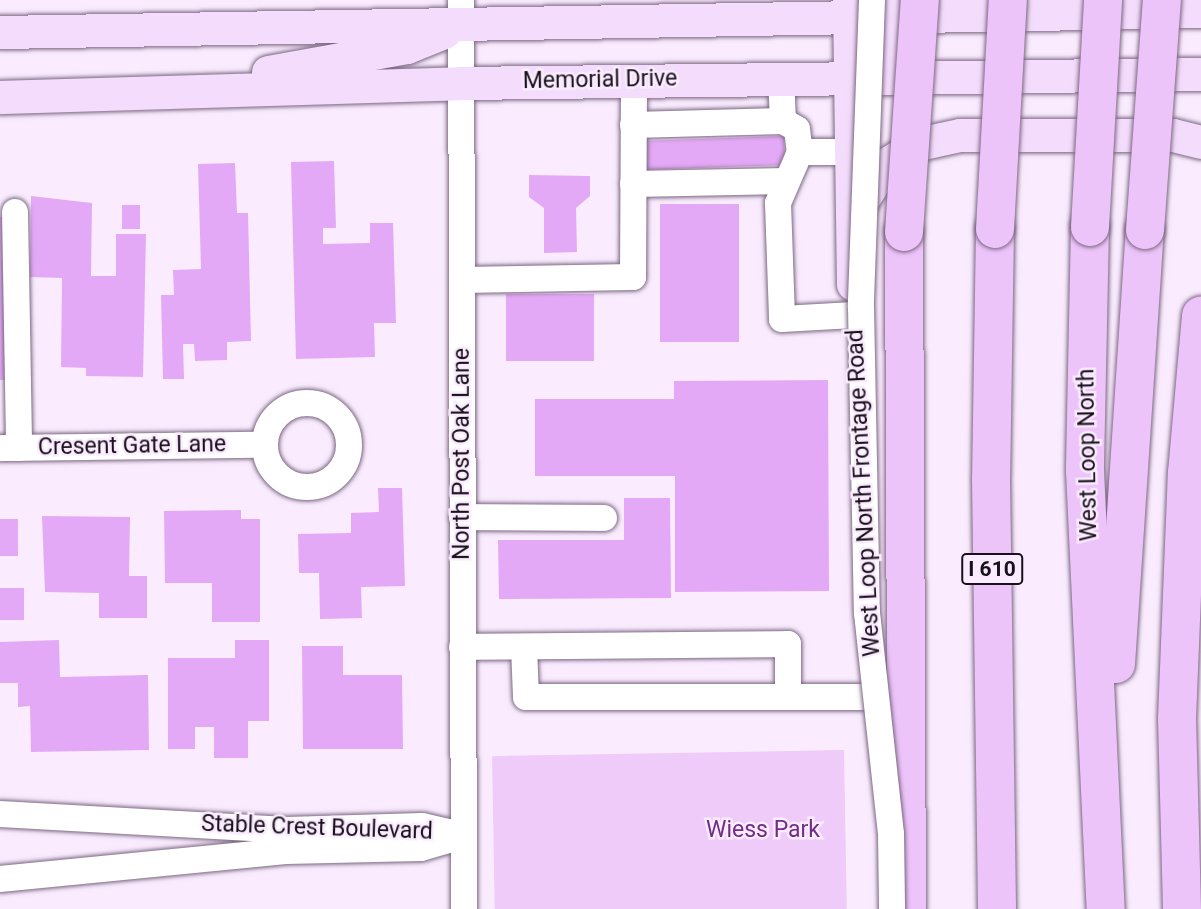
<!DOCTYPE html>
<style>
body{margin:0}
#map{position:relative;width:1201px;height:909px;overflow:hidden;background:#faecfe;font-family:Roboto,sans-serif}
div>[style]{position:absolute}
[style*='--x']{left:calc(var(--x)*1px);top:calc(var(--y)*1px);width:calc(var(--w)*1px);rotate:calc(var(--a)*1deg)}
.green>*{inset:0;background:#eecbf9;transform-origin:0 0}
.building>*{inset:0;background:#e4a9f6;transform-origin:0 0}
.roads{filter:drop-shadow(0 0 2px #7c6783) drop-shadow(0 0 2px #7c6783)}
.minor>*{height:26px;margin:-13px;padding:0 13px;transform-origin:13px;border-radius:13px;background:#fff}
.minor>.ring{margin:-13px;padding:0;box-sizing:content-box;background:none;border:26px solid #fff;border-radius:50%}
.major>*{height:33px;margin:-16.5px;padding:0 16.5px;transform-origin:16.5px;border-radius:16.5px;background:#f4dcfc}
.highway>*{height:38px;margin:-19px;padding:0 19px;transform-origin:19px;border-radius:19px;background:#edc4fa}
.bridges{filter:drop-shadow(0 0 2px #7c6783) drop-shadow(0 0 2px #7c6783)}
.minor-bridge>*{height:26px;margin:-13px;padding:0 13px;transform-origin:13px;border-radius:13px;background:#fff}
.highway-bridge>*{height:38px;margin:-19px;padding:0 19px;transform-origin:19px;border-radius:19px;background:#edc4fa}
span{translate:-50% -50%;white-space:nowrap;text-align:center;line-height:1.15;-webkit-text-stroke:5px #faecfe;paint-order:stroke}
.shield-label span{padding:2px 5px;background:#faecfe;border:2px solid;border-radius:5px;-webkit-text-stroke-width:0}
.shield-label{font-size:21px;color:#18101a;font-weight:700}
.street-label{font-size:23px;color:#18101a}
.park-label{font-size:23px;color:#722c86}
</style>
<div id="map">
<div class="green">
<div style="left:844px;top:750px;width:159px;height:352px;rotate:89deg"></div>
</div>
<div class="building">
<div style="left:784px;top:136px;width:29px;height:139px;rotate:88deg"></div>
<div style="clip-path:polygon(334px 161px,336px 228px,323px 228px,323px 244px,370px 243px,370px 223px,393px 223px,396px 323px,374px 323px,375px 357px,296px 359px,291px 162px)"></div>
<div style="clip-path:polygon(235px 163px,237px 213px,248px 213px,251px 341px,227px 342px,227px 360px,195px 361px,194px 344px,183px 344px,184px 379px,163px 379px,161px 295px,174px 295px,173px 270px,201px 269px,198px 164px)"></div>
<div style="clip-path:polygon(529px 175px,590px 176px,590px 196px,576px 208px,577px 252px,544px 253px,544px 208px,529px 197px)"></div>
<div style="clip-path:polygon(31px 196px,92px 203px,91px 276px,116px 276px,116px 234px,146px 234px,143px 377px,86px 376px,86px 368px,61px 367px,62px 278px,30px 277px)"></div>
<div style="left:660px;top:204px;width:79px;height:138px"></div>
<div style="left:140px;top:205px;width:24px;height:18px;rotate:90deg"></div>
<div style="clip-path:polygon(3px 216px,6px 380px,0 380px,0 217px)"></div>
<div style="left:506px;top:294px;width:88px;height:67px"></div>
<div style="clip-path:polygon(828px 380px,829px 591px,675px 592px,675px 476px,535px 476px,535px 399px,674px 399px,674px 381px)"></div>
<div style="clip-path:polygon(378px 488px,402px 488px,405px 586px,361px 587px,362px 618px,320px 619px,319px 573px,299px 573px,298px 534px,351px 533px,351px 513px,379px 512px)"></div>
<div style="clip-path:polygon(624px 498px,670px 498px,671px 598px,499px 599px,498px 540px,624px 540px)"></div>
<div style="clip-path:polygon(241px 510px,241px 519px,260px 519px,260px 622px,212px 622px,212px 583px,165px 583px,164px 511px)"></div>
<div style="clip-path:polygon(42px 516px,130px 517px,129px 576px,147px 576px,147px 618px,99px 618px,99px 593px,45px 592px)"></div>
<div style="left:0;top:519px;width:18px;height:37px"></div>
<div style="left:0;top:588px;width:24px;height:32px"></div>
<div style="clip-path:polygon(59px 640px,60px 677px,148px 675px,149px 750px,31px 752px,30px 706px,18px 707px,18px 683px,0 683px,0 642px)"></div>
<div style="clip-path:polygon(235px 640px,269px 640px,269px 721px,248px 721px,248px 758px,214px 758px,214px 727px,195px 727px,195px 749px,168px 749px,168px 658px,235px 658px)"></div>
<div style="clip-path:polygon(302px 646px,343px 646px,343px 675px,402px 675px,403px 749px,303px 749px)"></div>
</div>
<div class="roads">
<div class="minor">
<div style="--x:461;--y:0;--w:909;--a:89.81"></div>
<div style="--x:781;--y:77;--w:44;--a:87.4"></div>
<div style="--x:783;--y:121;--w:16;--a:30"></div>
<div style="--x:797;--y:129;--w:23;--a:83"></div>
<div style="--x:800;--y:152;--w:56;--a:113.3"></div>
<div style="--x:778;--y:203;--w:116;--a:88"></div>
<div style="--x:782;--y:319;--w:72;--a:-3.2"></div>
<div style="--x:633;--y:125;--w:150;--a:-1.5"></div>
<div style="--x:800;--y:152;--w:50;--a:0"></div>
<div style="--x:633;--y:184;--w:154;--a:-1.1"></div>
<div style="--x:15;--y:212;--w:236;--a:89"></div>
<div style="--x:462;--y:280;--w:171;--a:-1"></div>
<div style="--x:633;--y:277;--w:197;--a:-89.7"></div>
<div class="ring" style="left:265px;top:403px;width:58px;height:58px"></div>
<div style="--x:0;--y:448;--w:264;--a:-0.7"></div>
<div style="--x:462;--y:517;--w:142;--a:0.4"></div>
<div style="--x:462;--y:647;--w:326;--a:-0.5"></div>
<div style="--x:788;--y:644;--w:53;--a:90"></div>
<div style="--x:524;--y:647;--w:50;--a:87.7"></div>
<div style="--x:526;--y:697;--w:349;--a:0"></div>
<div style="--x:0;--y:814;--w:287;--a:3.2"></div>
<div style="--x:287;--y:830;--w:135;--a:-1.7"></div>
<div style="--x:422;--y:826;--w:40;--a:13"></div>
<div style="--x:0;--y:879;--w:287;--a:-5.6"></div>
<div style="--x:286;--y:851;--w:135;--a:-1.3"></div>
<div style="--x:421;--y:848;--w:43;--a:-16.3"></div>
</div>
<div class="major">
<div style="--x:849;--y:0;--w:284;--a:89.2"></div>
<div style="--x:0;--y:32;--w:1201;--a:-1"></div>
<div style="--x:268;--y:72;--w:141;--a:-10.2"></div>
<div style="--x:407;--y:47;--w:40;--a:-22"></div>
<div style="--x:895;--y:76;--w:76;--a:-89.2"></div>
<div style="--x:0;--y:97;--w:461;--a:-1.7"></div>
<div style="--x:461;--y:83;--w:740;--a:-0.7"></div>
<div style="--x:855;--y:211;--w:55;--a:-56.9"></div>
<div style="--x:885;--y:165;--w:39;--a:-32"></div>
<div style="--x:918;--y:144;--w:43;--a:-12.1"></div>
<div style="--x:960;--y:135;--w:213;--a:0"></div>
<div style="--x:1173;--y:135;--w:29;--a:14"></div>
</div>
<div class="highway">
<div style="--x:1090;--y:227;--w:244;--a:91.2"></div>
<div style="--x:1085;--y:471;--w:439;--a:87.3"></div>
<div style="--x:995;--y:229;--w:249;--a:90.9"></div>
<div style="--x:991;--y:478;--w:431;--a:89.2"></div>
<div style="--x:904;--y:232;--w:677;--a:89.75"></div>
<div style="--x:1116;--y:664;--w:435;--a:-86.2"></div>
<div style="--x:1182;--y:909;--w:190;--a:-91.5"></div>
<div style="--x:1177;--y:719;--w:246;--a:-87.7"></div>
<div style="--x:1187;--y:473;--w:158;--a:-84.9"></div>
</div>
</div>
<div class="bridges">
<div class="minor-bridge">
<div style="--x:872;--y:0;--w:307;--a:92.1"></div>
<div style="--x:861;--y:307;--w:306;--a:88.9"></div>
<div style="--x:867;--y:613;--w:222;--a:83.8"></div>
<div style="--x:891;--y:834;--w:75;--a:89.2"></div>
</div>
<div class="highway-bridge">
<div style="--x:1090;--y:227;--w:227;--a:-86.7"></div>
<div style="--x:995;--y:229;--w:229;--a:-86.8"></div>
<div style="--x:1145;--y:230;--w:231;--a:-85.8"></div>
<div style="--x:904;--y:232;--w:233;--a:-86.1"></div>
</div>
</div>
<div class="shield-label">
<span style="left:992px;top:569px">I 610</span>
</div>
<div class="street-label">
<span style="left:600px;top:80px;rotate:-1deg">Memorial Drive</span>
<span style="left:132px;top:446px;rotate:-1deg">Cresent Gate Lane</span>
<span style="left:462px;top:454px;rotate:-90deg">North Post Oak Lane</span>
<span style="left:1088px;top:455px;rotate:-91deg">West Loop North</span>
<span style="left:864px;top:493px;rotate:-93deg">West Loop North Frontage Road</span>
<span style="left:317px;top:828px;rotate:2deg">Stable Crest Boulevard</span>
</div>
<div class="park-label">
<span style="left:763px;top:830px">Wiess Park</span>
</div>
</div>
